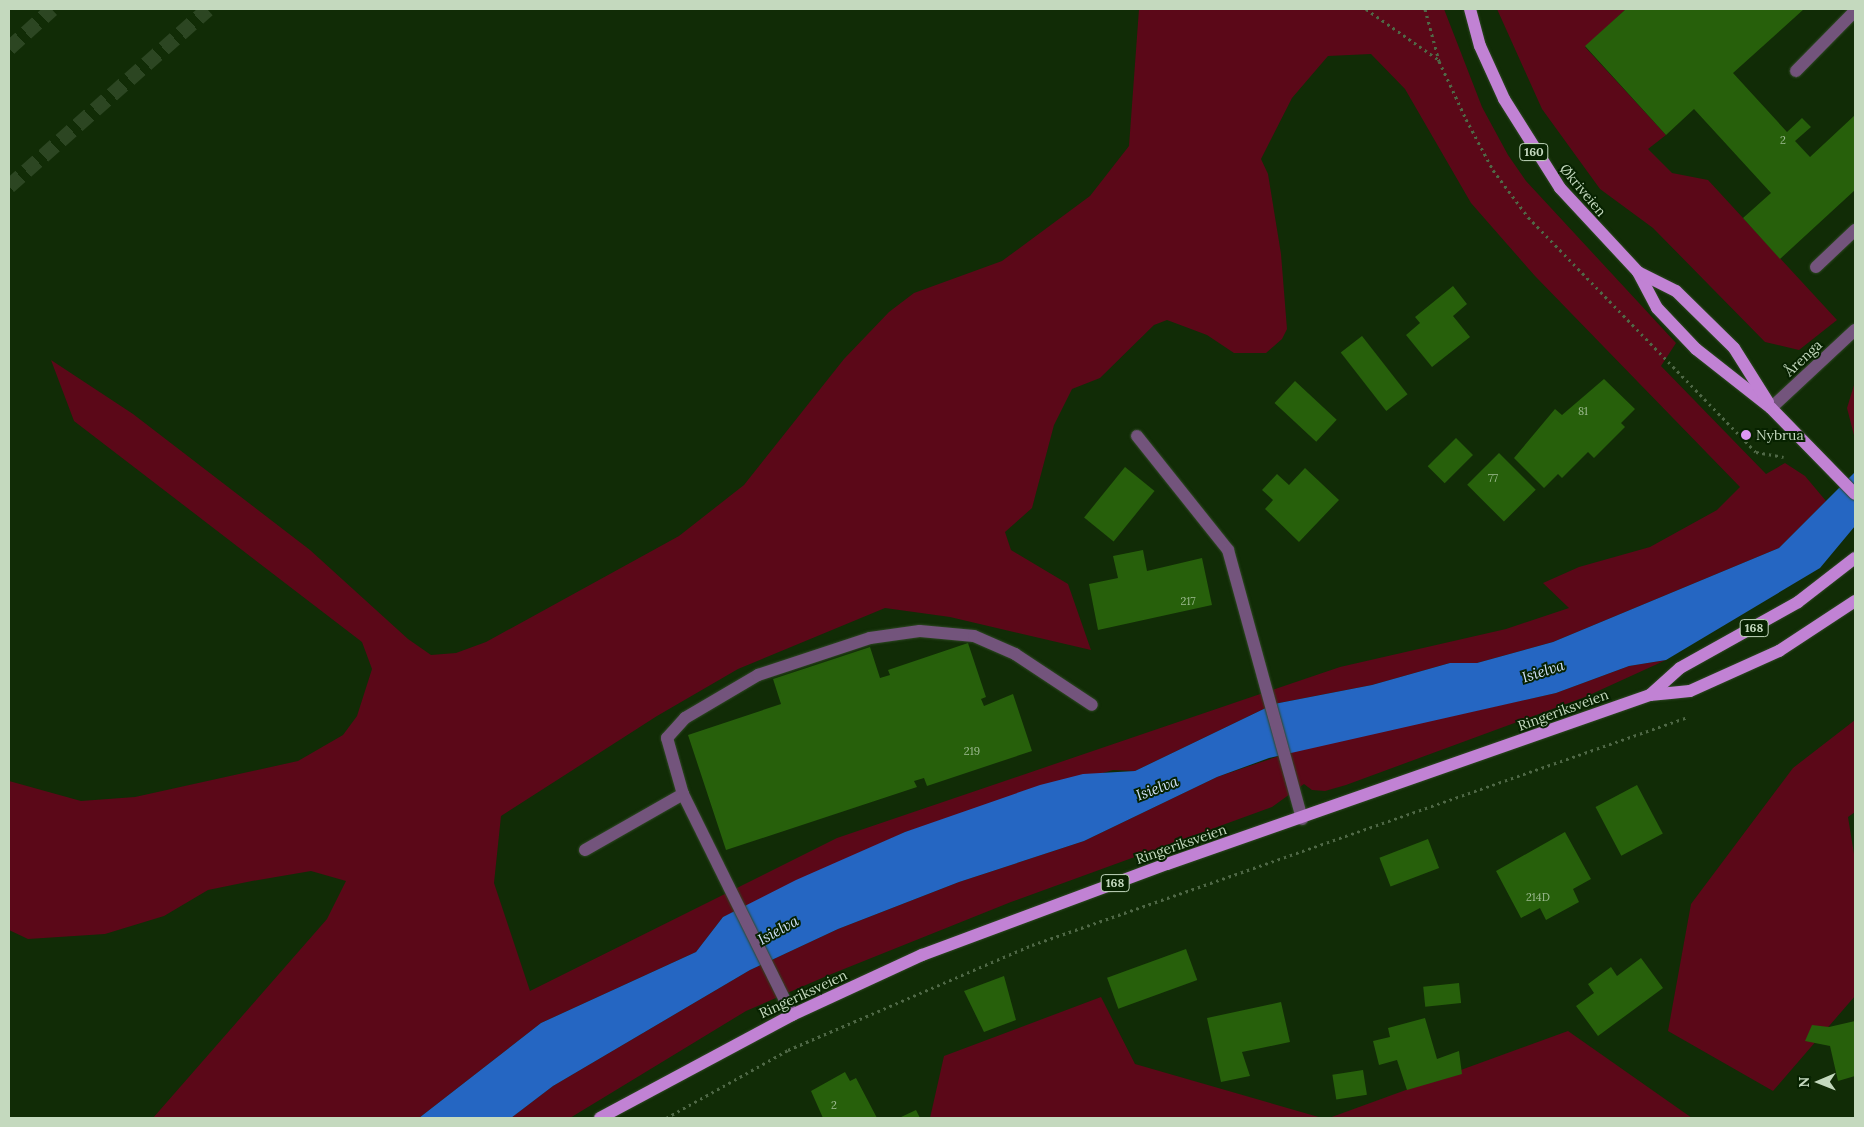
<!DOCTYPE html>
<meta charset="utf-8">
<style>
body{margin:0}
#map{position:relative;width:1864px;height:1127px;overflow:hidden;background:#112c06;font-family:Lora,serif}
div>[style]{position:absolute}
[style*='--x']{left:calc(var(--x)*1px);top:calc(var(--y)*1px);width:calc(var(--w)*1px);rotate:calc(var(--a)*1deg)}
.green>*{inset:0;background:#5b0818}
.water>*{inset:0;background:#2566c2}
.building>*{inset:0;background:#27600b;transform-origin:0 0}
.motorway-tunnel>*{height:15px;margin-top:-7.5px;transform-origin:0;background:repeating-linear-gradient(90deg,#2c4622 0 15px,transparent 0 23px)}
.path>*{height:3px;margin-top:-1.5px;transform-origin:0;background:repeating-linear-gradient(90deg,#4f6846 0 2.5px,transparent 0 6.5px)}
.roads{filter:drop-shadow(0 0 1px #2e4823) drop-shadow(0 0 1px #2e4823)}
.service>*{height:12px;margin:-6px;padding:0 6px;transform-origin:6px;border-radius:6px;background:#73547c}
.minor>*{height:12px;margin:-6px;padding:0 6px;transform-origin:6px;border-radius:6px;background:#73547c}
.primary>*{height:12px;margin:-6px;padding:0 6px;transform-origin:6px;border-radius:6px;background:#c182d4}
.dots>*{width:14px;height:14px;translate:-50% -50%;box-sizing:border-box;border:2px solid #072200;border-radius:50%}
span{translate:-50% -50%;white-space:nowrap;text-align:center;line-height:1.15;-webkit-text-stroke:4px #072200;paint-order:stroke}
.number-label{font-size:11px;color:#9dbb91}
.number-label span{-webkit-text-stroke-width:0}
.shield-label span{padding:1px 4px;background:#072200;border:1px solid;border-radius:4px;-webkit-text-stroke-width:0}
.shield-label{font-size:12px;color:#c4d9be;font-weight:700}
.street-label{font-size:14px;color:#c4d9be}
.poi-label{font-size:14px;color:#c4d9be}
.left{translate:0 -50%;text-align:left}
.water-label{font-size:15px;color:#cfdff7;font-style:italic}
.frame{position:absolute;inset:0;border:10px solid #c4d9be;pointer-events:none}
.north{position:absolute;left:1794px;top:1057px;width:50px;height:50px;-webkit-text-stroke:4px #072200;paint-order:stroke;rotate:269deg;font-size:14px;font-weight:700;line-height:20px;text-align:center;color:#c4d9be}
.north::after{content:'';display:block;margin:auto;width:18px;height:22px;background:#c4d9be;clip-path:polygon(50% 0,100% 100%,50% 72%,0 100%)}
</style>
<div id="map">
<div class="green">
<div style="clip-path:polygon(evenodd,1139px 9px,1444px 9px,1482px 107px,1508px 155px,1526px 181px,1676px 343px,1661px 366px,1766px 474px,1785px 463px,1805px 476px,1826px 501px,1779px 548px,1553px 642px,1477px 663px,1450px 663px,1372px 685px,1274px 704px,1135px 771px,1113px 770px,905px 832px,723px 917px,696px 952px,541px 1023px,419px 1118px,153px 1118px,327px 919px,346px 881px,311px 871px,252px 881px,208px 890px,164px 916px,105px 934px,28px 939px,9px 930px,9px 781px,81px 801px,135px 797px,298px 761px,343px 735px,357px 716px,372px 669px,362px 642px,74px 421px,51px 360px,133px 414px,310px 550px,408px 639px,431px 655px,456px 653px,486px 642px,679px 536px,744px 485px,844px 359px,889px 312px,914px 293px,1002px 261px,1090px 196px,1129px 146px,1139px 9px,1371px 54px,1405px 89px,1471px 203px,1535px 276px,1740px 487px,1717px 510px,1650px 547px,1579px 567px,1543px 583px,1569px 608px,1506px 629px,1340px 667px,837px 838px,530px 991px,494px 883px,501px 816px,657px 716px,738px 669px,885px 608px,950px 617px,1091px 650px,1068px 584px,1011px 550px,1005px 532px,1032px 508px,1054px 425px,1072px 389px,1100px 378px,1154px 325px,1167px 320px,1207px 335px,1234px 353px,1266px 353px,1282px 339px,1287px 329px,1281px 254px,1268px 174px,1261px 159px,1292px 98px,1328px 56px,1371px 54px)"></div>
<div style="clip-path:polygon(1497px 9px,1626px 9px,1585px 47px,1666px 135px,1648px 149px,1672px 173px,1708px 180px,1837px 320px,1799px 350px,1765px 342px,1653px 228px,1600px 189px,1542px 109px)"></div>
<div style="clip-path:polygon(1855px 382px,1855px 439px,1847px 408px)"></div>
<div style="clip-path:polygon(1666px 660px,1585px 697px,1346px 785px,1325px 791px,1312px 790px,1304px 784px,1272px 807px,1011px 902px,829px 975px,746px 1011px,570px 1118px,511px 1118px,553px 1086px,750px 970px,838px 929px,959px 882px,1084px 841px,1217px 777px,1297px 750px,1556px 693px,1629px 666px)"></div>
<div style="clip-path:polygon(1855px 720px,1855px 812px,1848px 817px,1855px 860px,1855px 996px,1773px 1091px,1668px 1031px,1691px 904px,1793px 768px)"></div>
<div style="clip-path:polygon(1101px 997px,1135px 1064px,1322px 1118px,930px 1118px,944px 1056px)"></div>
<div style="clip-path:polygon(1568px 1031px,1692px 1118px,1329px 1118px)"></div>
</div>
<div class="water">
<div style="clip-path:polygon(1855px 472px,1855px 526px,1820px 568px,1666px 660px,1629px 666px,1556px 693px,1269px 758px,1217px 777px,1084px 841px,959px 882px,838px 929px,750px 970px,553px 1086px,511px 1118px,419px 1118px,541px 1023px,696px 952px,723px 917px,796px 880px,905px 832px,1040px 785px,1083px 774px,1135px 771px,1274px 704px,1372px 685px,1450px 663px,1477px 663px,1553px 642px,1779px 548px)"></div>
</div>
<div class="building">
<div style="clip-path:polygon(1626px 9px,1804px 9px,1733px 73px,1787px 132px,1802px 118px,1811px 127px,1795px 141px,1810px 157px,1855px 115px,1855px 190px,1780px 259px,1743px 218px,1771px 193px,1694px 109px,1666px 135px,1585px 46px)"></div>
<div style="clip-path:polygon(1453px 286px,1467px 304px,1453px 316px,1470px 337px,1432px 367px,1406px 335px,1420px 323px,1415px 317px)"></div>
<div style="left:1362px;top:336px;width:74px;height:27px;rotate:52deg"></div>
<div style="clip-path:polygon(1604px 379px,1635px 409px,1621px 423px,1625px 427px,1594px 458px,1588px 452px,1562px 478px,1558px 474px,1544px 488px,1514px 458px,1555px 409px,1562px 415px)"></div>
<div style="left:1295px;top:381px;width:57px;height:30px;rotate:43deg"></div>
<div style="left:1456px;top:438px;width:24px;height:40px;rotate:45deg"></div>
<div style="left:1499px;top:453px;width:52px;height:45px;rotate:45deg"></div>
<div style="left:1125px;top:467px;width:38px;height:65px;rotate:39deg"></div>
<div style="clip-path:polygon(1305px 468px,1339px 500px,1299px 542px,1265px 509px,1273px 500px,1262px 490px,1277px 474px,1289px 485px)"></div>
<div style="clip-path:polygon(1143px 550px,1147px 571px,1202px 558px,1212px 605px,1098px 630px,1089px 584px,1118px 578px,1113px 556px)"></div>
<div style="clip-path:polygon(968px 643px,986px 697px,981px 699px,984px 706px,1013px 694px,1032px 751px,927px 786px,924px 778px,914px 781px,917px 787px,726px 850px,688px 735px,781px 704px,773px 679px,870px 647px,880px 678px,890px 675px,888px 670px)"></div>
<div style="left:1637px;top:785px;width:55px;height:47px;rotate:62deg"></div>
<div style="clip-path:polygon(1565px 832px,1591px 879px,1573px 889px,1579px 902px,1546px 920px,1540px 908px,1521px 918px,1496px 871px)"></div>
<div style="left:1428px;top:839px;width:31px;height:52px;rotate:69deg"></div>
<div style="left:1186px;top:949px;width:33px;height:84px;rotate:70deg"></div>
<div style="clip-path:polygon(1641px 958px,1663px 988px,1598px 1036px,1576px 1006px,1594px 993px,1588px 984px,1611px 967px,1617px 976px)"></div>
<div style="clip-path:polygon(1004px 976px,1016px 1020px,984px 1032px,964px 991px)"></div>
<div style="left:1459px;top:983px;width:20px;height:36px;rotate:84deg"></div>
<div style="clip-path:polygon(1281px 1002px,1290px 1042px,1242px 1052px,1250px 1076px,1221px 1082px,1207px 1018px)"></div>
<div style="clip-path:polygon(1425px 1018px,1437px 1059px,1459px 1051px,1462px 1074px,1407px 1090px,1397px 1060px,1379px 1065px,1373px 1041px,1390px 1037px,1388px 1028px)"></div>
<div style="clip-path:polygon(1855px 1021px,1855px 1076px,1838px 1081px,1830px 1046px,1805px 1041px,1812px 1025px,1829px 1027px)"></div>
<div style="left:1363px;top:1070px;width:25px;height:31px;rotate:81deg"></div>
<div style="clip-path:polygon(845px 1072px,850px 1081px,856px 1078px,877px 1118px,823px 1118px,811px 1091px)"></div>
<div style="clip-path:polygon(916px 1110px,920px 1118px,899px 1118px)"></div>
</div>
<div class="motorway-tunnel">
<div style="--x:9;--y:48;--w:58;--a:-42.2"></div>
<div style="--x:9;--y:186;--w:266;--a:-41.7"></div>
</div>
<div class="path">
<div style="--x:1366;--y:9;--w:89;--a:34.9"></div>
<div style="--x:1425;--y:9;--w:54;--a:74.9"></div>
<div style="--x:1439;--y:61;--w:64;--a:65"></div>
<div style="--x:1466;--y:119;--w:58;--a:62.1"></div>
<div style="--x:1493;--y:170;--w:59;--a:53.3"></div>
<div style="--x:1528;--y:217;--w:327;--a:45.9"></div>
<div style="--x:1756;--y:452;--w:28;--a:10"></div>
<div style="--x:666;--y:1118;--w:140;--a:-29.1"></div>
<div style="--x:788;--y:1050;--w:266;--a:-23.3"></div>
<div style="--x:1032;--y:945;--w:694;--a:-19.17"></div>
</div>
<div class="roads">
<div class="service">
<div style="--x:1796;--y:71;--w:84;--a:-45.5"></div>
<div style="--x:1816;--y:267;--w:54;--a:-43.5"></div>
<div style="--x:1137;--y:436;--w:146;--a:51.4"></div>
<div style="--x:1228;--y:550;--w:279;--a:74.6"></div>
<div style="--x:667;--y:738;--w:27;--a:-48"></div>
<div style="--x:685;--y:718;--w:85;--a:-30.5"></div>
<div style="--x:758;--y:675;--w:118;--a:-18.3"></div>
<div style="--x:870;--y:638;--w:50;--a:-8"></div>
<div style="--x:920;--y:631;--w:54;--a:5.3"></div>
<div style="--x:974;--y:636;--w:45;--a:23.7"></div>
<div style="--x:1015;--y:654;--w:92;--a:33.5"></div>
<div style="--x:585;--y:850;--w:113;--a:-29.7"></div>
</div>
<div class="minor">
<div style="--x:1771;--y:408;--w:115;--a:-42.9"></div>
<div style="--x:667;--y:738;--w:58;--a:74.1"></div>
<div style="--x:683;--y:794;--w:246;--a:63.7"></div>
</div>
<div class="primary">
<div style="--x:1470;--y:9;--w:38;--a:75"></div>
<div style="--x:1480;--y:46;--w:58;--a:65.6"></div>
<div style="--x:1504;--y:99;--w:105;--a:57.8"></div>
<div style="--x:1560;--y:188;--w:115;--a:47.1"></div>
<div style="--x:1638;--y:272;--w:41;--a:62.2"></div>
<div style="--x:1657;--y:308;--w:57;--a:46.4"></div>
<div style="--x:1696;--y:349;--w:95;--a:38.2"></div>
<div style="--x:1771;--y:408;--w:120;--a:45.7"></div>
<div style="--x:1638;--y:272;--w:42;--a:26.6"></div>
<div style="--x:1676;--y:291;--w:81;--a:44.5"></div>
<div style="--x:1734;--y:348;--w:64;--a:57.8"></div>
<div style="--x:1650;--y:695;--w:40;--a:-42"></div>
<div style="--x:1680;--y:668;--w:135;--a:-29.2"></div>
<div style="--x:1798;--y:602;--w:72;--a:-37.7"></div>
<div style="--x:600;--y:1118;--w:218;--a:-28.2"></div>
<div style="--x:792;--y:1015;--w:143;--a:-24.8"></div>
<div style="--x:922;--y:955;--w:261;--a:-20.4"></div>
<div style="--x:1167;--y:864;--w:512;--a:-19.28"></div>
<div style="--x:1650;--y:695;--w:40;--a:-5.7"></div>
<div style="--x:1690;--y:691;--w:98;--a:-24.2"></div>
<div style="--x:1779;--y:651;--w:91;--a:-33.3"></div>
</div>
</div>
<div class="dots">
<div style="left:1746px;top:435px;background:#de98f3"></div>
</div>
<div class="number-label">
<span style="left:1783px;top:140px">2</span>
<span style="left:1583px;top:411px">81</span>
<span style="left:1493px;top:478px">77</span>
<span style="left:1188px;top:601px">217</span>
<span style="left:972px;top:751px">219</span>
<span style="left:1538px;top:897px">214D</span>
<span style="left:834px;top:1105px">2</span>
</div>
<div class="shield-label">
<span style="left:1534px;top:152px">160</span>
<span style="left:1754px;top:628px">168</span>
<span style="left:1115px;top:883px">168</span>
</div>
<div class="street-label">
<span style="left:1583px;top:190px;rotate:50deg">Økriveien</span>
<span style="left:1803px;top:358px;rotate:-43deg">Årenga</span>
<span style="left:1563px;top:710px;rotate:-20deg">Ringeriksveien</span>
<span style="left:1181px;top:844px;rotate:-19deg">Ringeriksveien</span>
<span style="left:803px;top:994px;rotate:-25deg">Ringeriksveien</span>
</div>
<div class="poi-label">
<span class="left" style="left:1756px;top:435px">Nybrua</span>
</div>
<div class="water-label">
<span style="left:1543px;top:671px;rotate:-18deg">Isielva</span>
<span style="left:1157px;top:788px;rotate:-21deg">Isielva</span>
<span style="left:778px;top:930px;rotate:-29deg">Isielva</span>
</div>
<div class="frame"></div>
<div class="north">N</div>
</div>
